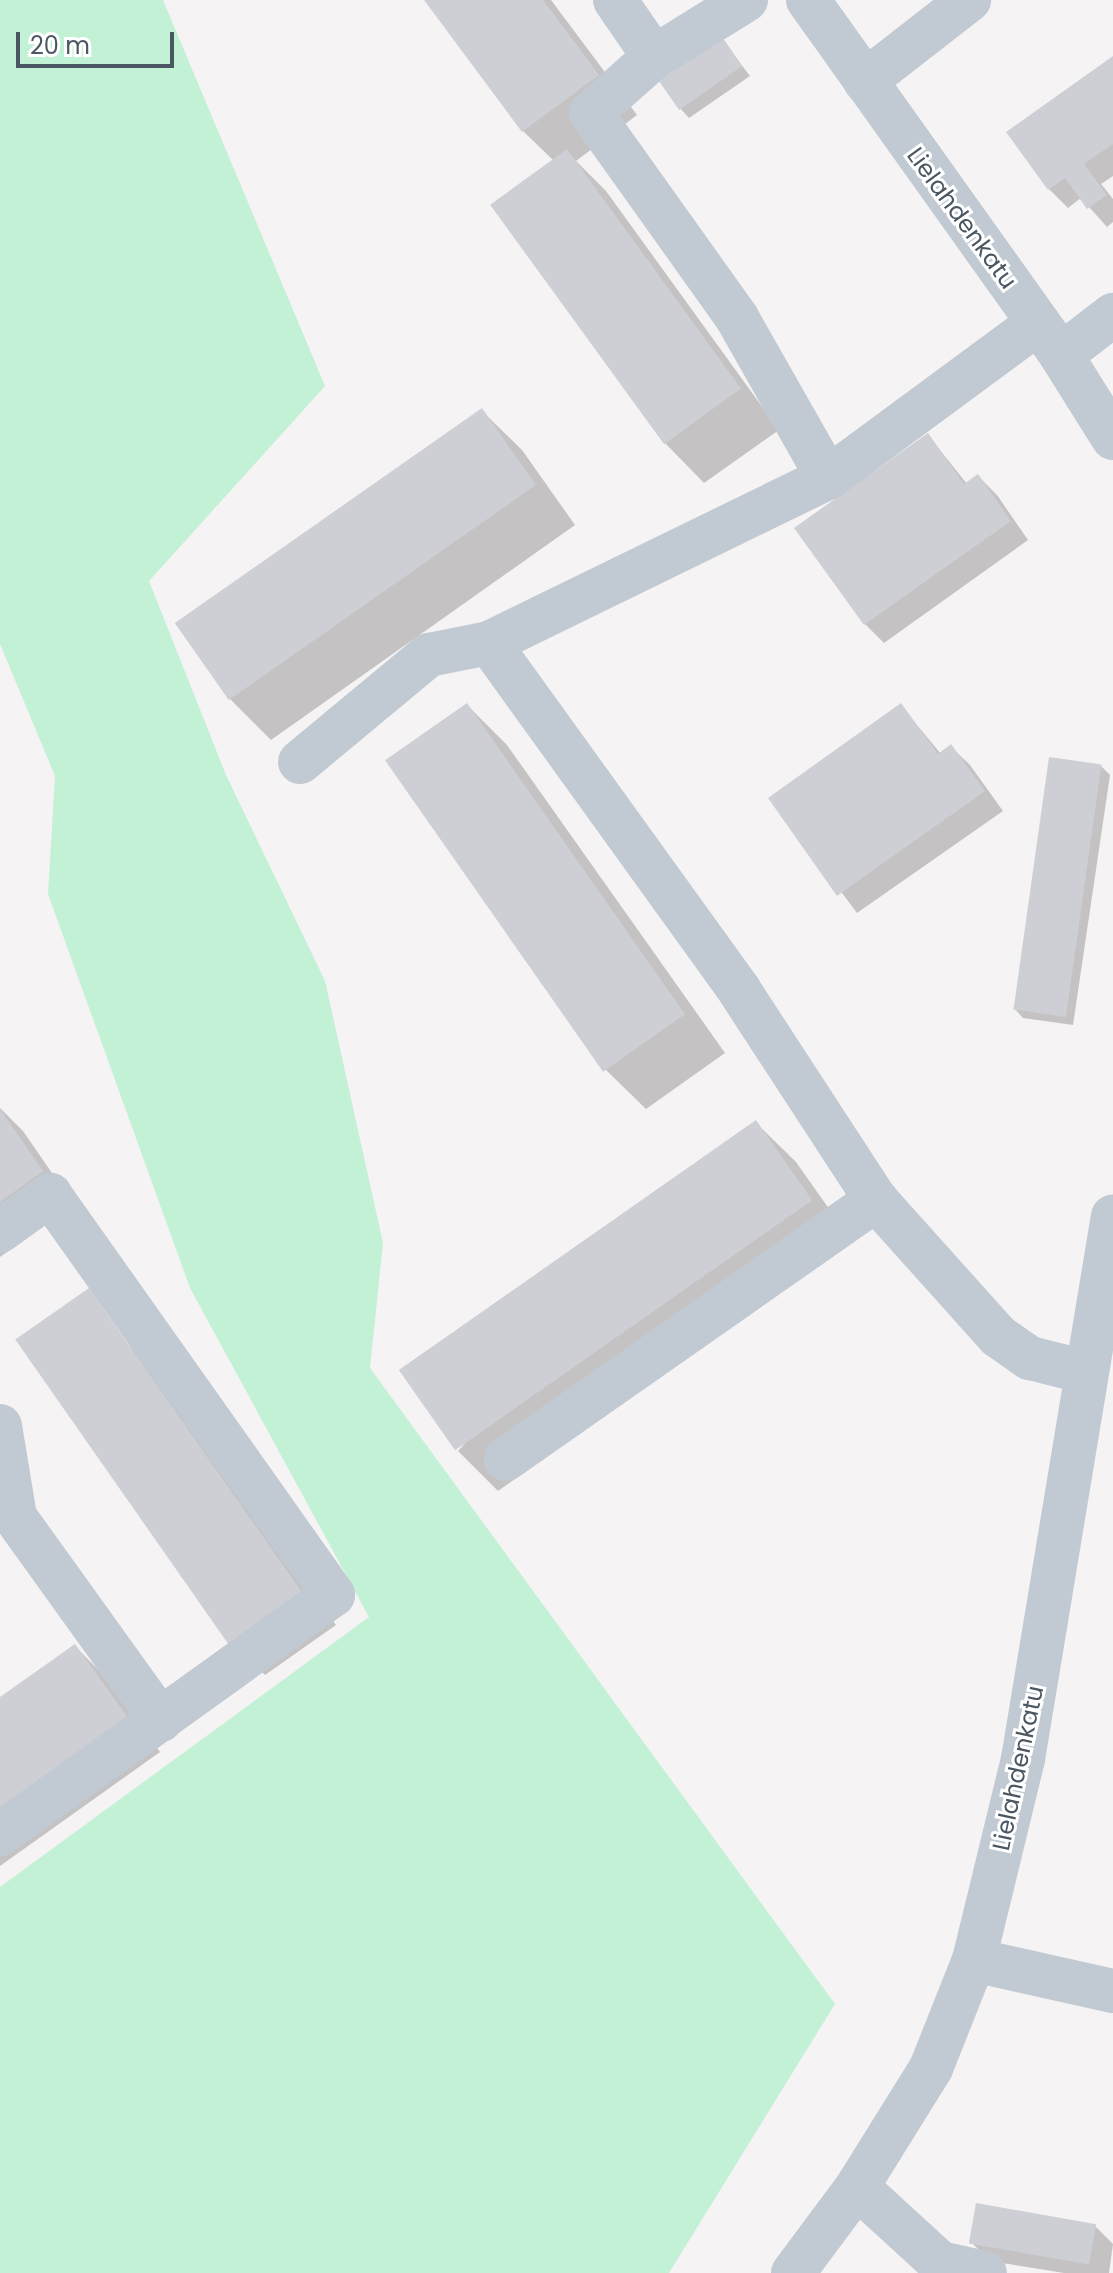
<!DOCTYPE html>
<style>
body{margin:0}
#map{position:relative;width:1113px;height:2273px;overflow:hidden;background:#f5f3f3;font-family:Poppins,sans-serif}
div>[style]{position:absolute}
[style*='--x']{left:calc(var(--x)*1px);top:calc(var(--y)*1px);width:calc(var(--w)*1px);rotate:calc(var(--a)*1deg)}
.green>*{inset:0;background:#c3f1d5}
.shadow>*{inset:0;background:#0003}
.building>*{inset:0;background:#cdcfd5;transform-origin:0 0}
.minor>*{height:44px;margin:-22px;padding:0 22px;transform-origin:22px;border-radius:22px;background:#c1cad2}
span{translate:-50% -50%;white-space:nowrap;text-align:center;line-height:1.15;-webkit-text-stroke:6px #fff;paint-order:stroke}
.street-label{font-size:24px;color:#4a5661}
.scale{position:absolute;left:16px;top:32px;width:158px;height:36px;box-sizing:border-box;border:4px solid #4a5661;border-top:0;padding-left:10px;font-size:24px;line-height:28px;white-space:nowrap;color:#4a5661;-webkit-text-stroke:6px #fff;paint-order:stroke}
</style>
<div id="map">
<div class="green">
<div style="clip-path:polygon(0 0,163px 0,325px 386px,149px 581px,226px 775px,325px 981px,383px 1243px,370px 1368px,835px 2004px,669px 2273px,0 2273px,0 1887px,369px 1617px,190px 1288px,48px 894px,55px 776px,0 644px)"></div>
</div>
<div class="shadow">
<div style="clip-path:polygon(426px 0,551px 0,637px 115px,576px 161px,606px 191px,779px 430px,704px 483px,665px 443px,554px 161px,523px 131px)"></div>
<div style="clip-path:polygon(720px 37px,750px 76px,689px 118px,680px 108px)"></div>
<div style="clip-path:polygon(1113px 58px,1113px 176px,1101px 184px,1113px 199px,1113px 222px,1107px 227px,1081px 198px,1068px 208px,1049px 189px)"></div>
<div style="clip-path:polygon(482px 411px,522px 450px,575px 525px,271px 740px,231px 700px,178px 624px)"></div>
<div style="clip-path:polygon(928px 435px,967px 484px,978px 476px,997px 495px,1028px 540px,884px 643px,865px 624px)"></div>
<div style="clip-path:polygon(467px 705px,507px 745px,725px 1053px,646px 1109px,606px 1070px)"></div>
<div style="clip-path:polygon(901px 706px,941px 754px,951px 747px,970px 765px,1003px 811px,857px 913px,771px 798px)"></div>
<div style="clip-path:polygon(1101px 766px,1110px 775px,1073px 1025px,1023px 1018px,1014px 1008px)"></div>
<div style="clip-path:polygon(0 1108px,23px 1131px,74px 1205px,0 1257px)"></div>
<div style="clip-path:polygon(756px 1123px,796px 1162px,851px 1240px,498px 1491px,458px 1451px)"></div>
<div style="clip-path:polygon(122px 1323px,336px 1625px,265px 1675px,233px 1643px)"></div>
<div style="clip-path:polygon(75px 1646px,107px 1679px,160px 1752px,0 1866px,0 1700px)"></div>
<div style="clip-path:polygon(1095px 2226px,1113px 2244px,1109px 2273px,1064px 2273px,990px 2261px,971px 2242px)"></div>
</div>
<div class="building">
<div style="clip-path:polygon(424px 0,543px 0,599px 75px,522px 132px)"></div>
<div style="left:720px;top:34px;width:39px;height:77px;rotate:55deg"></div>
<div style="clip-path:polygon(1113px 56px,1113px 144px,1084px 164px,1107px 195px,1087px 209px,1065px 178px,1048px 190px,1006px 132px)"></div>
<div style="left:567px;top:149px;width:296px;height:95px;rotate:54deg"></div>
<div style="left:482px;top:408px;width:94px;height:375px;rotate:55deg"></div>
<div style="clip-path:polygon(928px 433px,964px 484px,978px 474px,1011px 521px,864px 625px,794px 528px)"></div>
<div style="left:467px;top:703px;width:380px;height:100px;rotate:55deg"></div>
<div style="clip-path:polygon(901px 703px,938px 754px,951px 744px,985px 791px,837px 896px,768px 798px)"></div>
<div style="left:1049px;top:757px;width:53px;height:255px;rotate:8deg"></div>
<div style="clip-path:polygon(0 1109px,43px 1171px,0 1202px)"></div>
<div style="left:756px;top:1120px;width:98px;height:436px;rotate:55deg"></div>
<div style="left:89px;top:1288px;width:373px;height:90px;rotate:55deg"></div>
<div style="clip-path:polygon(75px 1644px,129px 1719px,0 1811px,0 1697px)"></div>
<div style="left:976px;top:2203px;width:122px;height:41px;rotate:10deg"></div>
</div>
<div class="minor">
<div style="--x:615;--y:0;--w:69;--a:55.6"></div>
<div style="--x:746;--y:0;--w:108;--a:148.2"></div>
<div style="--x:654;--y:57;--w:84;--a:138.4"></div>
<div style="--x:591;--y:113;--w:252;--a:54.5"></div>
<div style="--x:737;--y:318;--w:184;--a:60.4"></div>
<div style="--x:808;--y:0;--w:436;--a:54.5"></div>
<div style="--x:1061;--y:355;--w:98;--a:57.9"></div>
<div style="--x:865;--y:81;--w:132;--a:-37.9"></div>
<div style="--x:1061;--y:355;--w:66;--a:-37.6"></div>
<div style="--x:489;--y:643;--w:377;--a:-26"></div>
<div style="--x:828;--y:478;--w:261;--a:-36.4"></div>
<div style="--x:300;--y:762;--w:168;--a:-39.7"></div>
<div style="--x:429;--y:655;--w:61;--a:-11.3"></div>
<div style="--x:489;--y:643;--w:428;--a:54.2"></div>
<div style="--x:739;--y:990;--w:251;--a:56.9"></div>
<div style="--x:876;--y:1200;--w:183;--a:48.1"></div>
<div style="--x:998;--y:1336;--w:39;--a:35"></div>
<div style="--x:1030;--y:1358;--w:58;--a:14"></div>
<div style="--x:0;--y:1231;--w:62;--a:-35.8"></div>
<div style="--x:50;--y:1195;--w:490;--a:54.7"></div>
<div style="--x:333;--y:1595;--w:410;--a:144.3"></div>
<div style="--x:0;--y:1426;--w:92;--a:80.6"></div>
<div style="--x:15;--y:1517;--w:250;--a:54.3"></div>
<div style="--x:506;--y:1459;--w:452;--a:-35"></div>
<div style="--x:974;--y:1960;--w:142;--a:12.6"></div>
<div style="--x:857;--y:2187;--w:113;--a:42.5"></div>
<div style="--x:940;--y:2263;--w:46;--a:12.5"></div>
<div style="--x:793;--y:2273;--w:107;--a:-53.3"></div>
<div style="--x:857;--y:2187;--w:140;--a:-58.1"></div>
<div style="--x:931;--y:2068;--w:116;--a:-68.3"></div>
<div style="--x:974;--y:1960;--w:207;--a:-76.3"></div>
<div style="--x:1023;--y:1759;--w:550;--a:-80.59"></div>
</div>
<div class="street-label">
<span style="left:962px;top:218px;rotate:54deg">Lielahdenkatu</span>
<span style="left:1018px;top:1768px;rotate:-78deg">Lielahdenkatu</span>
</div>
<div class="scale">20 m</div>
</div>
